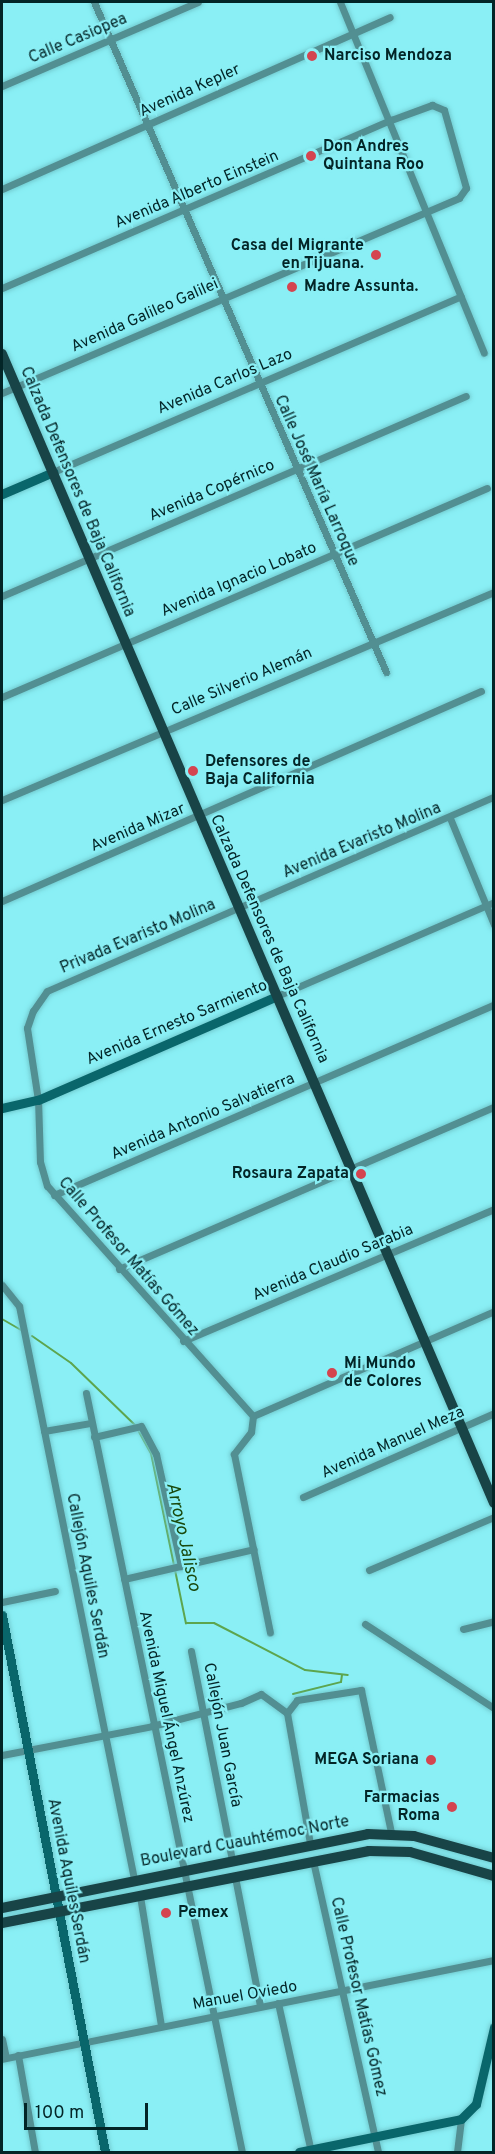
<!DOCTYPE html>
<meta charset="utf-8">
<style>
body{margin:0}
#map{position:relative;width:495px;height:2154px;overflow:hidden;background:#8aeff5;font-family:Overpass,sans-serif}
div>[style]{position:absolute}
[style*='--x']{left:calc(var(--x)*1px);top:calc(var(--y)*1px);width:calc(var(--w)*1px);rotate:calc(var(--a)*1deg)}
.stream>*{height:2px;margin:-1px;padding:0 1px;transform-origin:1px;border-radius:1px;background:#5da54e}
.roads{filter:drop-shadow(0 0 2px #72cbd0) drop-shadow(0 0 2px #72cbd0)}
.street>*{height:7px;margin:-3.5px;padding:0 3.5px;transform-origin:3.5px;border-radius:3.5px;background:#528f92}
.secondary>*{height:9px;margin:-4.5px;padding:0 4.5px;transform-origin:4.5px;border-radius:4.5px;background:#09666b}
.primary>*{height:10px;margin:-5px;padding:0 5px;transform-origin:5px;border-radius:5px;background:#184447}
.dots>*{width:16px;height:16px;translate:-50% -50%;box-sizing:border-box;border:3px solid #8aeff5;border-radius:50%}
span{translate:-50% -50%;white-space:nowrap;text-align:center;line-height:1.15;-webkit-text-stroke:4.5px #8aeff5;paint-order:stroke}
.street-label{font-size:16px;color:#032527}
.poi-label{font-size:16px;color:#032527;font-weight:700}
.left{translate:0 -50%;text-align:left}
.right{translate:-100% -50%;text-align:right}
.water-label{font-size:18px;color:#19490d;font-style:italic}
.frame{position:absolute;inset:0;border:3px solid #032527;pointer-events:none}
.scale{position:absolute;left:24px;top:2103px;width:124px;height:27px;box-sizing:border-box;border:3px solid #032527;border-top:0;padding-left:8px;font-size:18px;line-height:21px;white-space:nowrap;color:#032527;-webkit-text-stroke:4px #8aeff5;paint-order:stroke}
</style>
<div id="map">
<div class="stream">
<div style="--x:2;--y:1319;--w:24;--a:30"></div>
<div style="--x:32;--y:1336;--w:47;--a:34.7"></div>
<div style="--x:71;--y:1363;--w:89;--a:44.1"></div>
<div style="--x:138;--y:1430;--w:26;--a:61"></div>
<div style="--x:151;--y:1453;--w:174;--a:78.4"></div>
<div style="--x:186;--y:1623;--w:28;--a:0"></div>
<div style="--x:214;--y:1623;--w:102;--a:27.3"></div>
<div style="--x:305;--y:1670;--w:43;--a:6.6"></div>
<div style="--x:293;--y:1694;--w:49;--a:-14"></div>
<div style="--x:341;--y:1682;--w:7;--a:-82"></div>
</div>
<div class="roads">
<div class="street">
<div style="--x:94;--y:2;--w:731;--a:66.45"></div>
<div style="--x:340;--y:2;--w:379;--a:67.7"></div>
<div style="--x:2;--y:86;--w:213;--a:-23.2"></div>
<div style="--x:2;--y:189;--w:424;--a:-23.9"></div>
<div style="--x:2;--y:288;--w:424;--a:-23.4"></div>
<div style="--x:391;--y:120;--w:44;--a:-20.1"></div>
<div style="--x:432;--y:105;--w:13;--a:23"></div>
<div style="--x:444;--y:110;--w:81;--a:74.2"></div>
<div style="--x:466;--y:188;--w:12;--a:125"></div>
<div style="--x:459;--y:198;--w:497;--a:156.9"></div>
<div style="--x:53;--y:472;--w:444;--a:-23.3"></div>
<div style="--x:2;--y:596;--w:505;--a:-23.32"></div>
<div style="--x:2;--y:697;--w:528;--a:-23.31"></div>
<div style="--x:2;--y:800;--w:534;--a:-22.92"></div>
<div style="--x:450;--y:818;--w:116;--a:67.6"></div>
<div style="--x:2;--y:901;--w:523;--a:-23.67"></div>
<div style="--x:277;--y:996;--w:236;--a:-23.4"></div>
<div style="--x:54;--y:1195;--w:479;--a:-23.4"></div>
<div style="--x:119;--y:1269;--w:408;--a:-23.4"></div>
<div style="--x:2;--y:1285;--w:27;--a:51"></div>
<div style="--x:19;--y:1306;--w:584;--a:78.65"></div>
<div style="--x:183;--y:1341;--w:338;--a:-23"></div>
<div style="--x:86;--y:1393;--w:775;--a:78.39"></div>
<div style="--x:253;--y:1416;--w:309;--a:-131.8"></div>
<div style="--x:47;--y:1186;--w:25;--a:-106"></div>
<div style="--x:40;--y:1162;--w:62;--a:-91.8"></div>
<div style="--x:38;--y:1100;--w:73;--a:-98.7"></div>
<div style="--x:27;--y:1028;--w:18;--a:-71"></div>
<div style="--x:33;--y:1011;--w:24;--a:-55"></div>
<div style="--x:47;--y:991;--w:487;--a:-23.5"></div>
<div style="--x:253;--y:1416;--w:263;--a:-23.5"></div>
<div style="--x:253;--y:1416;--w:16;--a:97"></div>
<div style="--x:251;--y:1432;--w:28;--a:128"></div>
<div style="--x:234;--y:1454;--w:182;--a:78.6"></div>
<div style="--x:44;--y:1431;--w:48;--a:-9.7"></div>
<div style="--x:94;--y:1437;--w:48;--a:-13.2"></div>
<div style="--x:141;--y:1426;--w:32;--a:62"></div>
<div style="--x:156;--y:1454;--w:115;--a:77.4"></div>
<div style="--x:303;--y:1497;--w:209;--a:-23.7"></div>
<div style="--x:369;--y:1570;--w:136;--a:-23"></div>
<div style="--x:124;--y:1579;--w:133;--a:-13"></div>
<div style="--x:2;--y:1602;--w:54;--a:-11.7"></div>
<div style="--x:365;--y:1624;--w:154;--a:33.1"></div>
<div style="--x:463;--y:1629;--w:32;--a:-14"></div>
<div style="--x:191;--y:1651;--w:213;--a:78.9"></div>
<div style="--x:287;--y:1713;--w:132;--a:80"></div>
<div style="--x:2;--y:1755;--w:153;--a:-10.9"></div>
<div style="--x:152;--y:1726;--w:92;--a:-14.5"></div>
<div style="--x:241;--y:1703;--w:22;--a:-24"></div>
<div style="--x:261;--y:1694;--w:32;--a:36"></div>
<div style="--x:287;--y:1713;--w:16;--a:-52"></div>
<div style="--x:297;--y:1700;--w:65;--a:-8.9"></div>
<div style="--x:361;--y:1690;--w:145;--a:78.1"></div>
<div style="--x:313;--y:1861;--w:298;--a:77.4"></div>
<div style="--x:235;--y:1877;--w:131;--a:79"></div>
<div style="--x:140;--y:1896;--w:131;--a:80.8"></div>
<div style="--x:278;--y:2003;--w:153;--a:77.5"></div>
<div style="--x:2;--y:2039;--w:19;--a:78"></div>
<div style="--x:18;--y:2055;--w:98;--a:80.1"></div>
<div style="--x:2;--y:2059;--w:502;--a:-11.38"></div>
<div style="--x:457;--y:2152;--w:33;--a:-83"></div>
</div>
<div class="secondary">
<div style="--x:2;--y:494;--w:56;--a:-23.3"></div>
<div style="--x:2;--y:1108;--w:37;--a:-13"></div>
<div style="--x:38;--y:1100;--w:261;--a:-23.5"></div>
<div style="--x:2;--y:1615;--w:547;--a:79.14"></div>
<div style="--x:299;--y:2152;--w:165;--a:-11.5"></div>
<div style="--x:461;--y:2119;--w:21;--a:-45"></div>
<div style="--x:476;--y:2104;--w:79;--a:-76.8"></div>
</div>
<div class="primary">
<div style="--x:2;--y:354;--w:1250;--a:66.82"></div>
<div style="--x:2;--y:1908;--w:373;--a:-11.4"></div>
<div style="--x:368;--y:1834;--w:46;--a:2.5"></div>
<div style="--x:414;--y:1836;--w:83;--a:15.4"></div>
<div style="--x:2;--y:1923;--w:374;--a:-11.1"></div>
<div style="--x:369;--y:1851;--w:41;--a:1.4"></div>
<div style="--x:410;--y:1852;--w:87;--a:15.9"></div>
</div>
</div>
<div class="dots">
<div style="left:312px;top:56px;background:#d4444f"></div>
<div style="left:311px;top:156px;background:#d4444f"></div>
<div style="left:376px;top:255px;background:#d4444f"></div>
<div style="left:292px;top:287px;background:#d4444f"></div>
<div style="left:193px;top:771px;background:#d4444f"></div>
<div style="left:361px;top:1174px;background:#d4444f"></div>
<div style="left:332px;top:1373px;background:#d4444f"></div>
<div style="left:431px;top:1760px;background:#d4444f"></div>
<div style="left:452px;top:1807px;background:#d4444f"></div>
<div style="left:166px;top:1913px;background:#d4444f"></div>
</div>
<div class="street-label">
<span style="left:78px;top:39px;rotate:-23deg">Calle Casiopea</span>
<span style="left:190px;top:91px;rotate:-24deg">Avenida Kepler</span>
<span style="left:197px;top:190px;rotate:-23deg">Avenida Alberto Einstein</span>
<span style="left:145px;top:316px;rotate:-24deg">Avenida Galileo Galilei</span>
<span style="left:225px;top:382px;rotate:-23deg">Avenida Carlos Lazo</span>
<span style="left:316px;top:481px;rotate:66deg">Calle José María Larroque</span>
<span style="left:212px;top:491px;rotate:-23deg">Avenida Copérnico</span>
<span style="left:77px;top:492px;rotate:67deg">Calzada Defensores de Baja California</span>
<span style="left:239px;top:580px;rotate:-23deg">Avenida Ignacio Lobato</span>
<span style="left:242px;top:682px;rotate:-23deg">Calle Silverio Alemán</span>
<span style="left:138px;top:828px;rotate:-23deg">Avenida Mizar</span>
<span style="left:362px;top:841px;rotate:-23deg">Avenida Evaristo Molina</span>
<span style="left:138px;top:937px;rotate:-23deg">Privada Evaristo Molina</span>
<span style="left:269px;top:939px;rotate:66deg">Calzada Defensores de Baja California</span>
<span style="left:177px;top:1023px;rotate:-23deg">Avenida Ernesto Sarmiento</span>
<span style="left:203px;top:1117px;rotate:-23deg">Avenida Antonio Salvatierra</span>
<span style="left:128px;top:1257px;rotate:49deg">Calle Profesor Matías Gómez</span>
<span style="left:333px;top:1263px;rotate:-23deg">Avenida Claudio Sarabia</span>
<span style="left:393px;top:1443px;rotate:-24deg">Avenida Manuel Meza</span>
<span style="left:87px;top:1576px;rotate:79deg">Callejón Aquiles Serdán</span>
<span style="left:166px;top:1717px;rotate:78deg">Avenida Miguel Ángel Anzúrez</span>
<span style="left:222px;top:1735px;rotate:79deg">Callejón Juan García</span>
<span style="left:245px;top:1842px;rotate:-11deg">Boulevard Cuauhtémoc Norte</span>
<span style="left:68px;top:1881px;rotate:79deg">Avenida Aquiles Serdán</span>
<span style="left:245px;top:1996px;rotate:-10deg">Manuel Oviedo</span>
<span style="left:358px;top:1997px;rotate:77deg">Calle Profesor Matías Gómez</span>
</div>
<div class="poi-label">
<span class="left" style="left:324px;top:56px">Narciso Mendoza</span>
<span class="left" style="left:323px;top:156px">Don Andres<br>Quintana Roo</span>
<span class="right" style="left:364px;top:255px">Casa del Migrante<br>en Tijuana.</span>
<span class="left" style="left:304px;top:287px">Madre Assunta.</span>
<span class="left" style="left:205px;top:771px">Defensores de<br>Baja California</span>
<span class="right" style="left:349px;top:1174px">Rosaura Zapata</span>
<span class="left" style="left:344px;top:1373px">Mi Mundo<br>de Colores</span>
<span class="right" style="left:419px;top:1760px">MEGA Soriana</span>
<span class="right" style="left:440px;top:1807px">Farmacias<br>Roma</span>
<span class="left" style="left:178px;top:1913px">Pemex</span>
</div>
<div class="water-label">
<span style="left:182px;top:1537px;rotate:78deg">Arroyo Jalisco</span>
</div>
<div class="frame"></div>
<div class="scale">100 m</div>
</div>
